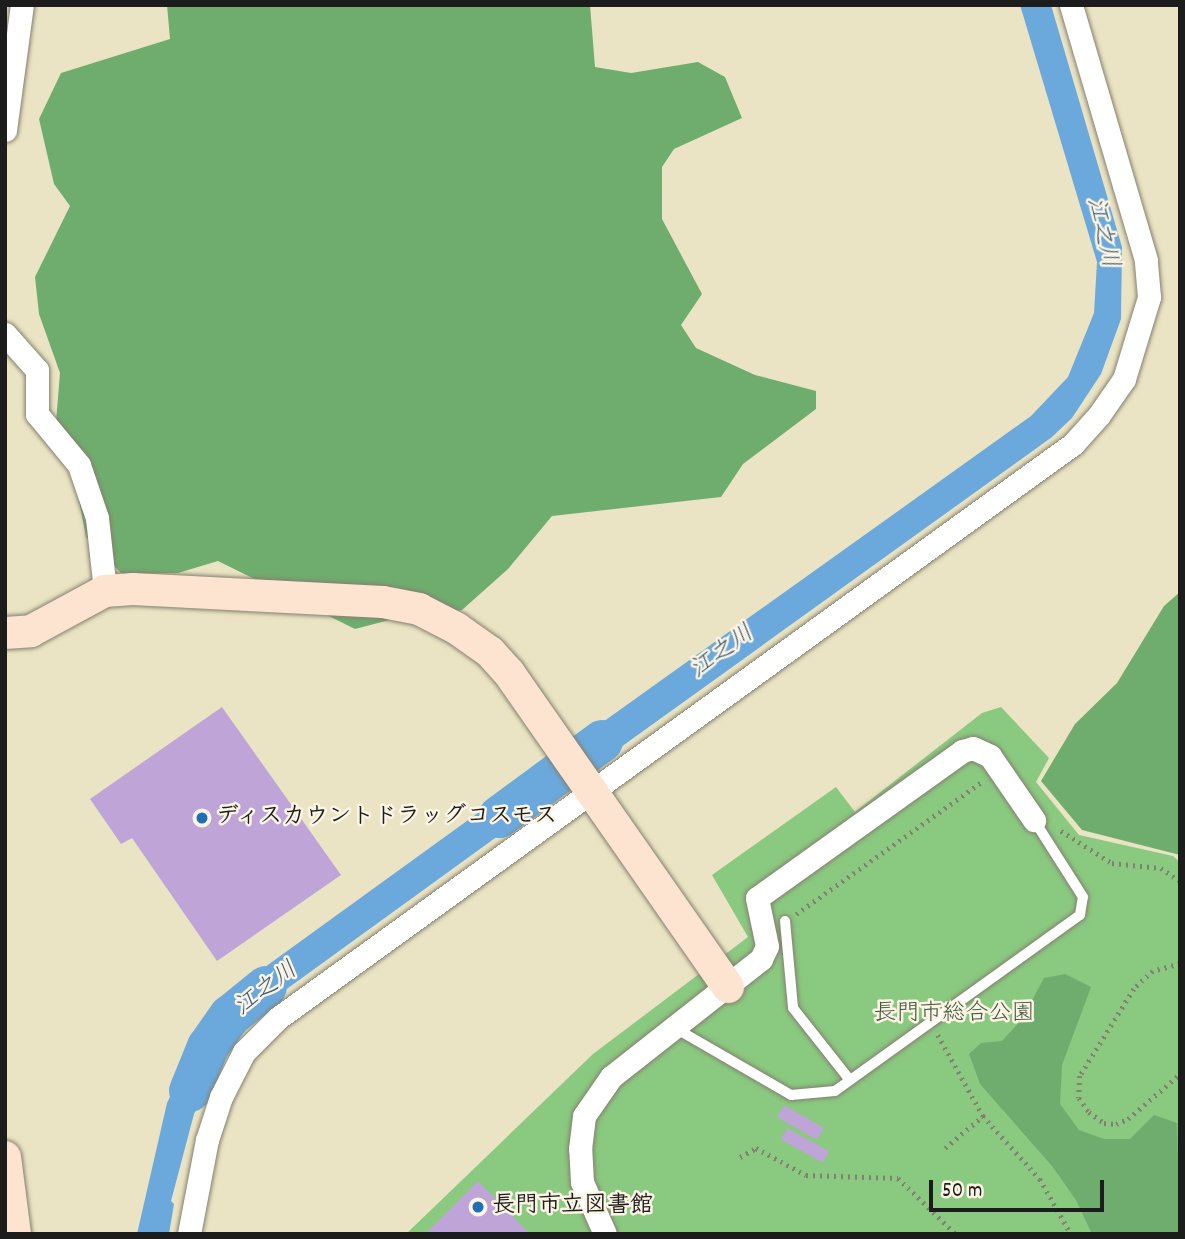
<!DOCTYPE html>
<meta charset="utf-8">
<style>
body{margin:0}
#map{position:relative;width:1185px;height:1239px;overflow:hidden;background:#ebe4c4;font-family:Dekko,"Klee One",sans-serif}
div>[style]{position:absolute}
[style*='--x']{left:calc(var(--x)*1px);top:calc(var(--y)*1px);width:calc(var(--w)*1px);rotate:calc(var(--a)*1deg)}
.green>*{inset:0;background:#8ac980}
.forest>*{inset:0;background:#6fad6e}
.water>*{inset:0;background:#6ba9dd}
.river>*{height:42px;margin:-21px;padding:0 21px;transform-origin:21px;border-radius:21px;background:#6ba9dd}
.building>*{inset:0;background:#bfa4d8;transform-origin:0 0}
.path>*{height:4.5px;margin-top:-2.25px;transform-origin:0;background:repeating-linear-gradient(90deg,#848070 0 2px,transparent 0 7px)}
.roads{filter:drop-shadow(0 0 2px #848070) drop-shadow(0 0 2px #848070)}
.lane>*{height:10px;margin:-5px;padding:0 5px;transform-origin:5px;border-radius:5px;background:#fff}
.street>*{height:23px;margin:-11.5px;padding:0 11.5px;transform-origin:11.5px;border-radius:11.5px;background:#fff}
.secondary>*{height:32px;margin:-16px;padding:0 16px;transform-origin:16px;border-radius:16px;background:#fde4d1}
.dots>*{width:19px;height:19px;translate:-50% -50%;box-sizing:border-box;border:4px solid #fcf5e5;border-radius:50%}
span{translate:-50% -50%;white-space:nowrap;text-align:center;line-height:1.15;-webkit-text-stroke:5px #fcf5e5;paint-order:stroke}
.poi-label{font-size:23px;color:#1c1c1c;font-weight:700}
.left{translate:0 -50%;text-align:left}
.park-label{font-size:23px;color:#42593f}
.water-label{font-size:24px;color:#405b73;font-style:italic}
.frame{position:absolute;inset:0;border:7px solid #1c1c1c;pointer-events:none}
.scale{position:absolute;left:929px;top:1180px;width:175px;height:32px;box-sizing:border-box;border:4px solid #1c1c1c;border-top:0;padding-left:9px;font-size:21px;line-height:24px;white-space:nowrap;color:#1c1c1c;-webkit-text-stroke:5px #fcf5e5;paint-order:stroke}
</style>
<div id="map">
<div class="green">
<div style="clip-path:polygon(1001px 707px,1049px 758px,1036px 782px,1079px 835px,1173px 856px,1180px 862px,1180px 1234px,406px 1234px,593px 1054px,748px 937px,712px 875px,836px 787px,855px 812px,982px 713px)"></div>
</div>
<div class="forest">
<div style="clip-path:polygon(167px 5px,590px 5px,595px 67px,631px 73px,698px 62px,725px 77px,742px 118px,674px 149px,662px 167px,662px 219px,702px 294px,681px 325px,696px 348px,755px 375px,816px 391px,816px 409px,743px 464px,721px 497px,552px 516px,508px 569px,462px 610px,405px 616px,355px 629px,218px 561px,178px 573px,122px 574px,86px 537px,73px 469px,56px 422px,60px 373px,39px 314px,35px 277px,70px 206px,54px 184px,39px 119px,61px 73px,170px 39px)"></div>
<div style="clip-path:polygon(1180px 592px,1180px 855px,1082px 830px,1041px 781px,1075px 724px,1117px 683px,1164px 606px)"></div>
<div style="clip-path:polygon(1065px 974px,1091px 987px,1062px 1065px,1060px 1104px,1079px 1130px,1104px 1139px,1130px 1139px,1154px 1115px,1177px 1123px,1180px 1234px,1092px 1234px,1076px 1200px,1052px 1166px,980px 1084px,969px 1054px,981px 1043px,1002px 1041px,1022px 1019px,1044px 978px)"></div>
</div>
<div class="water">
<div style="clip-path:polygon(1020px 5px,1051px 5px,1122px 247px,1121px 319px,1101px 374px,1072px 418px,1052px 437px,564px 788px,547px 762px,1031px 416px,1068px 377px,1094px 313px,1097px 262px)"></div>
<div style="clip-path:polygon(536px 771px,553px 796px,284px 991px,236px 1036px,211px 1019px,243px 983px)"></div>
<div style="clip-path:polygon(202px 1029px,227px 1049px,194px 1114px,171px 1201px,174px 1204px,169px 1234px,137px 1234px,167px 1103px)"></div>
</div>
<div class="river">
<div style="--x:499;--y:817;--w:128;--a:-36.4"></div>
<div style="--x:190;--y:1091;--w:48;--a:-67.8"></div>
<div style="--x:208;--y:1047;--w:38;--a:-55"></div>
<div style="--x:230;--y:1016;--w:46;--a:-38.9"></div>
</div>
<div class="building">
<div style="clip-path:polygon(222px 707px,341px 875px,217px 961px,132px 838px,121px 844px,90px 799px)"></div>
<div style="left:784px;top:1105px;width:46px;height:14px;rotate:30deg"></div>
<div style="left:787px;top:1128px;width:48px;height:13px;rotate:29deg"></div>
<div style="clip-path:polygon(478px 1181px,530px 1234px,425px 1234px)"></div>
</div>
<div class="path">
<div style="--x:1061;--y:831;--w:60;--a:32.1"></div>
<div style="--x:1112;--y:863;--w:49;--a:5.8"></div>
<div style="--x:1161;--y:868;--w:23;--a:34"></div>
<div style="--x:796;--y:914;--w:229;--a:-35.4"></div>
<div style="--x:1180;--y:964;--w:28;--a:165"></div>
<div style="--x:1153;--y:971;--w:26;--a:137"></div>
<div style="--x:1134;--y:989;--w:102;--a:121.8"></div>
<div style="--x:1080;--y:1076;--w:22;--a:93"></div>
<div style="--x:1079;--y:1098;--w:17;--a:54"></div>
<div style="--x:1089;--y:1112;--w:19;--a:36"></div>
<div style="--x:1104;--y:1123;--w:12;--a:5"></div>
<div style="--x:1116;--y:1124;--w:13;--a:-23"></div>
<div style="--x:1128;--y:1119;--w:69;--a:-40.9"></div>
<div style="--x:938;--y:1035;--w:93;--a:60.9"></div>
<div style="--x:983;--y:1116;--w:85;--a:47.9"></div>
<div style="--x:1040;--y:1179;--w:63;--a:60.6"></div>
<div style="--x:945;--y:1148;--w:50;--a:-40.1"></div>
<div style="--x:740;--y:1157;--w:18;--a:-29"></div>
<div style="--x:756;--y:1148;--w:57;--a:28.4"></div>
<div style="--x:806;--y:1175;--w:92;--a:1.9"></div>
<div style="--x:898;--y:1178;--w:81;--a:44"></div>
</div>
<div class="roads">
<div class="lane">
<div style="--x:785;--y:921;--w:87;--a:84.7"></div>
<div style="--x:793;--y:1008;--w:90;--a:51.7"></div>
<div style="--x:675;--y:1028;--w:134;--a:30"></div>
<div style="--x:791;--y:1095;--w:44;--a:-5.2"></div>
<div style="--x:835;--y:1091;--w:302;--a:-35.7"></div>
<div style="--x:1080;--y:915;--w:18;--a:-81"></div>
<div style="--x:1083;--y:897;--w:91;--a:-122.5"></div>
</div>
<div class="street">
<div style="--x:5;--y:130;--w:126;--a:-82.3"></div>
<div style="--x:5;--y:334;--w:48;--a:48.4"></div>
<div style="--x:37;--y:370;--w:44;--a:90"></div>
<div style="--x:37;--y:414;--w:66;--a:50.5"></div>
<div style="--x:79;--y:465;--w:56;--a:71.2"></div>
<div style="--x:97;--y:518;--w:73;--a:83.7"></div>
<div style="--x:189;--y:1234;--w:96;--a:-79.2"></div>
<div style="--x:207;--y:1140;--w:45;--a:-72"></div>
<div style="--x:221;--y:1097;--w:51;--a:-62.9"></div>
<div style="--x:244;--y:1052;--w:48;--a:-45"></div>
<div style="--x:278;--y:1018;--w:981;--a:-35.83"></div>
<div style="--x:1073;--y:444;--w:39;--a:-48"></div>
<div style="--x:1099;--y:415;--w:44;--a:-55.2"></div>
<div style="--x:1124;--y:379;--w:86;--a:-73"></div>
<div style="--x:1149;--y:297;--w:37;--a:-95"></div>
<div style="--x:1146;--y:260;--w:266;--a:-106.4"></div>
<div style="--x:605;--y:1234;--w:57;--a:-113.9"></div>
<div style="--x:582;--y:1182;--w:33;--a:-93"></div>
<div style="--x:580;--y:1149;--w:33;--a:-83"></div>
<div style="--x:584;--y:1116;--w:47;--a:-55.3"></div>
<div style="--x:611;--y:1077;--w:191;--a:-38.2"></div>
<div style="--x:761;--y:959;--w:14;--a:-65"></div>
<div style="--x:767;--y:946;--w:49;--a:-101.8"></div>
<div style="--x:757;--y:898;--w:252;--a:-35.6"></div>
<div style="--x:962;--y:751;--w:11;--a:-15"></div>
<div style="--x:973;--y:748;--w:19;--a:25"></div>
<div style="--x:990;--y:756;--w:78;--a:55.5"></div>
</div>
<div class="secondary">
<div style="--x:5;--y:633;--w:26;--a:-4"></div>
<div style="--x:31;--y:631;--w:84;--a:-28.4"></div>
<div style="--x:105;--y:591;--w:28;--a:-4"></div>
<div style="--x:133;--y:589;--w:250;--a:3"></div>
<div style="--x:383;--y:602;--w:37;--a:11"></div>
<div style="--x:419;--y:609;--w:42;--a:27.2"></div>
<div style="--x:456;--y:628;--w:42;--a:35.2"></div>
<div style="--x:490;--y:652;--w:28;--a:48"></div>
<div style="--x:509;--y:673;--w:383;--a:55.1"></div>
<div style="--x:5;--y:1157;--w:78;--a:82.6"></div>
</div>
</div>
<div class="dots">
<div style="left:202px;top:818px;background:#1f6fb2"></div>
<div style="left:478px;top:1207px;background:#1f6fb2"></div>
</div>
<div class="poi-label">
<span class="left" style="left:216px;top:818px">ディスカウントドラッグコスモス</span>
<span class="left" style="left:492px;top:1207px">長門市立図書館</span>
</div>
<div class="park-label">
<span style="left:954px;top:1015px">長門市総合公園</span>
</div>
<div class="water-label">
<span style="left:1101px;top:233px;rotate:77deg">江之川</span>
<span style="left:723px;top:653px;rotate:-36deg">江之川</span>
<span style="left:267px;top:990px;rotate:-37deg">江之川</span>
</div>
<div class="frame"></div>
<div class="scale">50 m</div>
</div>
